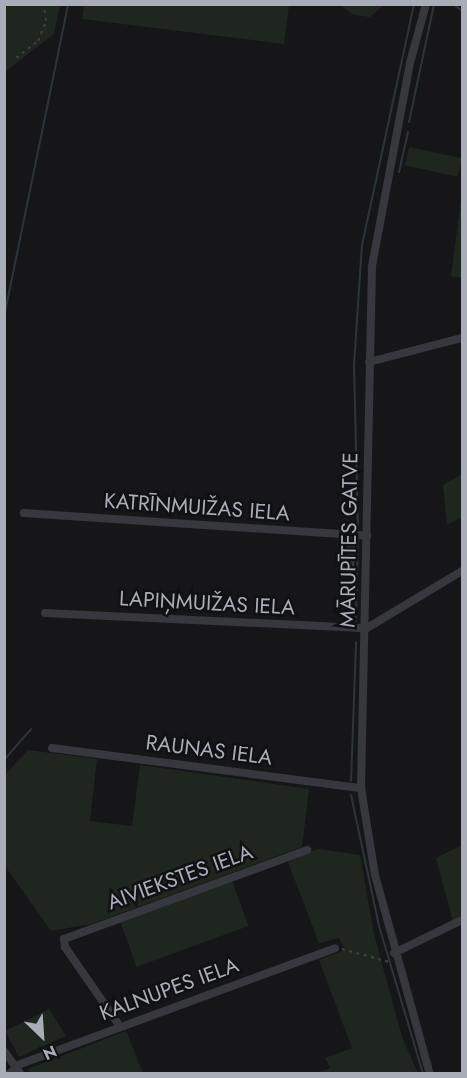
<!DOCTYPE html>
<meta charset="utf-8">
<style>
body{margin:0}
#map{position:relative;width:467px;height:1078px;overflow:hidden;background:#161618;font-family:Jost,sans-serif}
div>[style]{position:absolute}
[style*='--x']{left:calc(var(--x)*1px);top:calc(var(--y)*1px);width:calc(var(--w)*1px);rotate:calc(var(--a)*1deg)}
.green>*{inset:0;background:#1e261f;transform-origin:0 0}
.stream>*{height:2px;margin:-1px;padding:0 1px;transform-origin:1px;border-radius:1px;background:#2c353c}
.path>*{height:1.5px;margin-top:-0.75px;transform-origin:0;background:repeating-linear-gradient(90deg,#3d3f44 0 3px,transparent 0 7.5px)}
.minor>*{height:8px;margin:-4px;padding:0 4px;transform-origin:4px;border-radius:4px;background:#37383d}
span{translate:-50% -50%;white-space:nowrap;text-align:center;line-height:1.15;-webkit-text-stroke:5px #111113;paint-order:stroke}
.street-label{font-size:21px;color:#a8adb8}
.frame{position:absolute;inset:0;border:6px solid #a8adb8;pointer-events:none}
.north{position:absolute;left:12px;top:1006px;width:60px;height:60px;-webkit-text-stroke:4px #111113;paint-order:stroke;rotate:155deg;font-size:16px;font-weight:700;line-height:24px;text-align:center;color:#a8adb8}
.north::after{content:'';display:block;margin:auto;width:21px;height:27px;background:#a8adb8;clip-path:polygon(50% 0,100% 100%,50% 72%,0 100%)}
</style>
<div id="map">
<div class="green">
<div style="clip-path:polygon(5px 4px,60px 5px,54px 34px,5px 72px)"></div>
<div style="clip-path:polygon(84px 5px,84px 4px,289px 5px,284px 44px,82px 19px)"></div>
<div style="clip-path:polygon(340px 5px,384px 5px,370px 17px,354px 15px)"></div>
<div style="left:409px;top:147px;width:54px;height:19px;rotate:12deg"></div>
<div style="clip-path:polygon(462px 193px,462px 278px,451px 276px)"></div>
<div style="clip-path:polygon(462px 474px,462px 517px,447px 525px,443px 485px)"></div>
<div style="clip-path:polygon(28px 750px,97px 759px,90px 821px,132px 826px,140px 765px,309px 789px,302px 847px,91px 924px,51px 931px,5px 866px,5px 775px)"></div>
<div style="clip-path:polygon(462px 845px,462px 917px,453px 922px,436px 858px)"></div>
<div style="clip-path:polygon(318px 849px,360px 855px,374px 934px,402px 1037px,418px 1073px,317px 1073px,330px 1068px,325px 1058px,352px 1048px,319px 960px,345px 950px,339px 938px,319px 943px,288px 862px)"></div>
<div style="left:232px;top:881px;width:48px;height:119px;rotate:70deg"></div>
<div style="clip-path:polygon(49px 1009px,66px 1036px,19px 1057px,5px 1031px)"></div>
<div style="clip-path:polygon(126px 1031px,143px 1073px,31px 1074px,28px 1069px)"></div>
</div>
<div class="stream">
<div style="--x:453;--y:4;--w:11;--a:38"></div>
<div style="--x:409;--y:122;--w:121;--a:-78"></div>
<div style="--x:399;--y:172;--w:41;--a:-77.3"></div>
<div style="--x:4;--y:317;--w:319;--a:-78.4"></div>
<div style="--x:358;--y:529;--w:164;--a:-91.4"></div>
<div style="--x:354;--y:365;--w:120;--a:-86.2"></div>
<div style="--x:362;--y:245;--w:247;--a:-77.8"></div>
<div style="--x:356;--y:621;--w:81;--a:-88.6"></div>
<div style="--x:4;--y:760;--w:41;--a:-48.9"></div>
<div style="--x:351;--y:781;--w:139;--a:-87.9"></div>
<div style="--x:351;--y:795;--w:134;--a:77.9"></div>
<div style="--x:379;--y:926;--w:154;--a:73.4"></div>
</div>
<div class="path">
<div style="--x:16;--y:58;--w:28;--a:-38"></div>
<div style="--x:38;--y:41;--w:22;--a:-68"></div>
<div style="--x:46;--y:21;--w:17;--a:-100"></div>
<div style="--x:342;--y:949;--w:49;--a:15.5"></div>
</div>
<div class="minor">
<div style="--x:426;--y:4;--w:61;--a:105.2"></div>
<div style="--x:410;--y:63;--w:208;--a:100.6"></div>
<div style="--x:372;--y:267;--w:521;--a:91.21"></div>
<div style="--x:361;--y:788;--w:88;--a:80.9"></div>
<div style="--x:375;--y:875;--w:206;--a:74.6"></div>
<div style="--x:369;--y:362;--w:96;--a:-14.5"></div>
<div style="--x:24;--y:513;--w:344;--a:3.8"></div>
<div style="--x:350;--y:573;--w:38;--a:-88"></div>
<div style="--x:45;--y:613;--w:322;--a:2.7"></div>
<div style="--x:367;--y:628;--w:111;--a:-31"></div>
<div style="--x:52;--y:748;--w:312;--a:7.4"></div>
<div style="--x:394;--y:953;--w:73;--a:-25.9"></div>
<div style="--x:119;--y:1025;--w:95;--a:-124.7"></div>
<div style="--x:65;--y:947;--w:8;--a:-97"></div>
<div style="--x:64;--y:939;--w:259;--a:-20.1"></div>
<div style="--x:4;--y:1051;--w:29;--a:54"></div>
<div style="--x:15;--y:1066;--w:341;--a:-20.2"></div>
<div style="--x:9;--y:1074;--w:10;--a:-37"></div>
</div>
<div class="street-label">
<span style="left:197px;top:507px;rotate:4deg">KATRĪNMUIŽAS IELA</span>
<span style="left:349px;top:540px;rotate:-89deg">MĀRUPĪTES GATVE</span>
<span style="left:207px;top:603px;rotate:3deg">LAPIŅMUIŽAS IELA</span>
<span style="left:209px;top:750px;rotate:7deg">RAUNAS IELA</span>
<span style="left:180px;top:877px;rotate:-20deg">AIVIEKSTES IELA</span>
<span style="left:169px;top:989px;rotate:-20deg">KALNUPES IELA</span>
</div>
<div class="frame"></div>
<div class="north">N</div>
</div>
